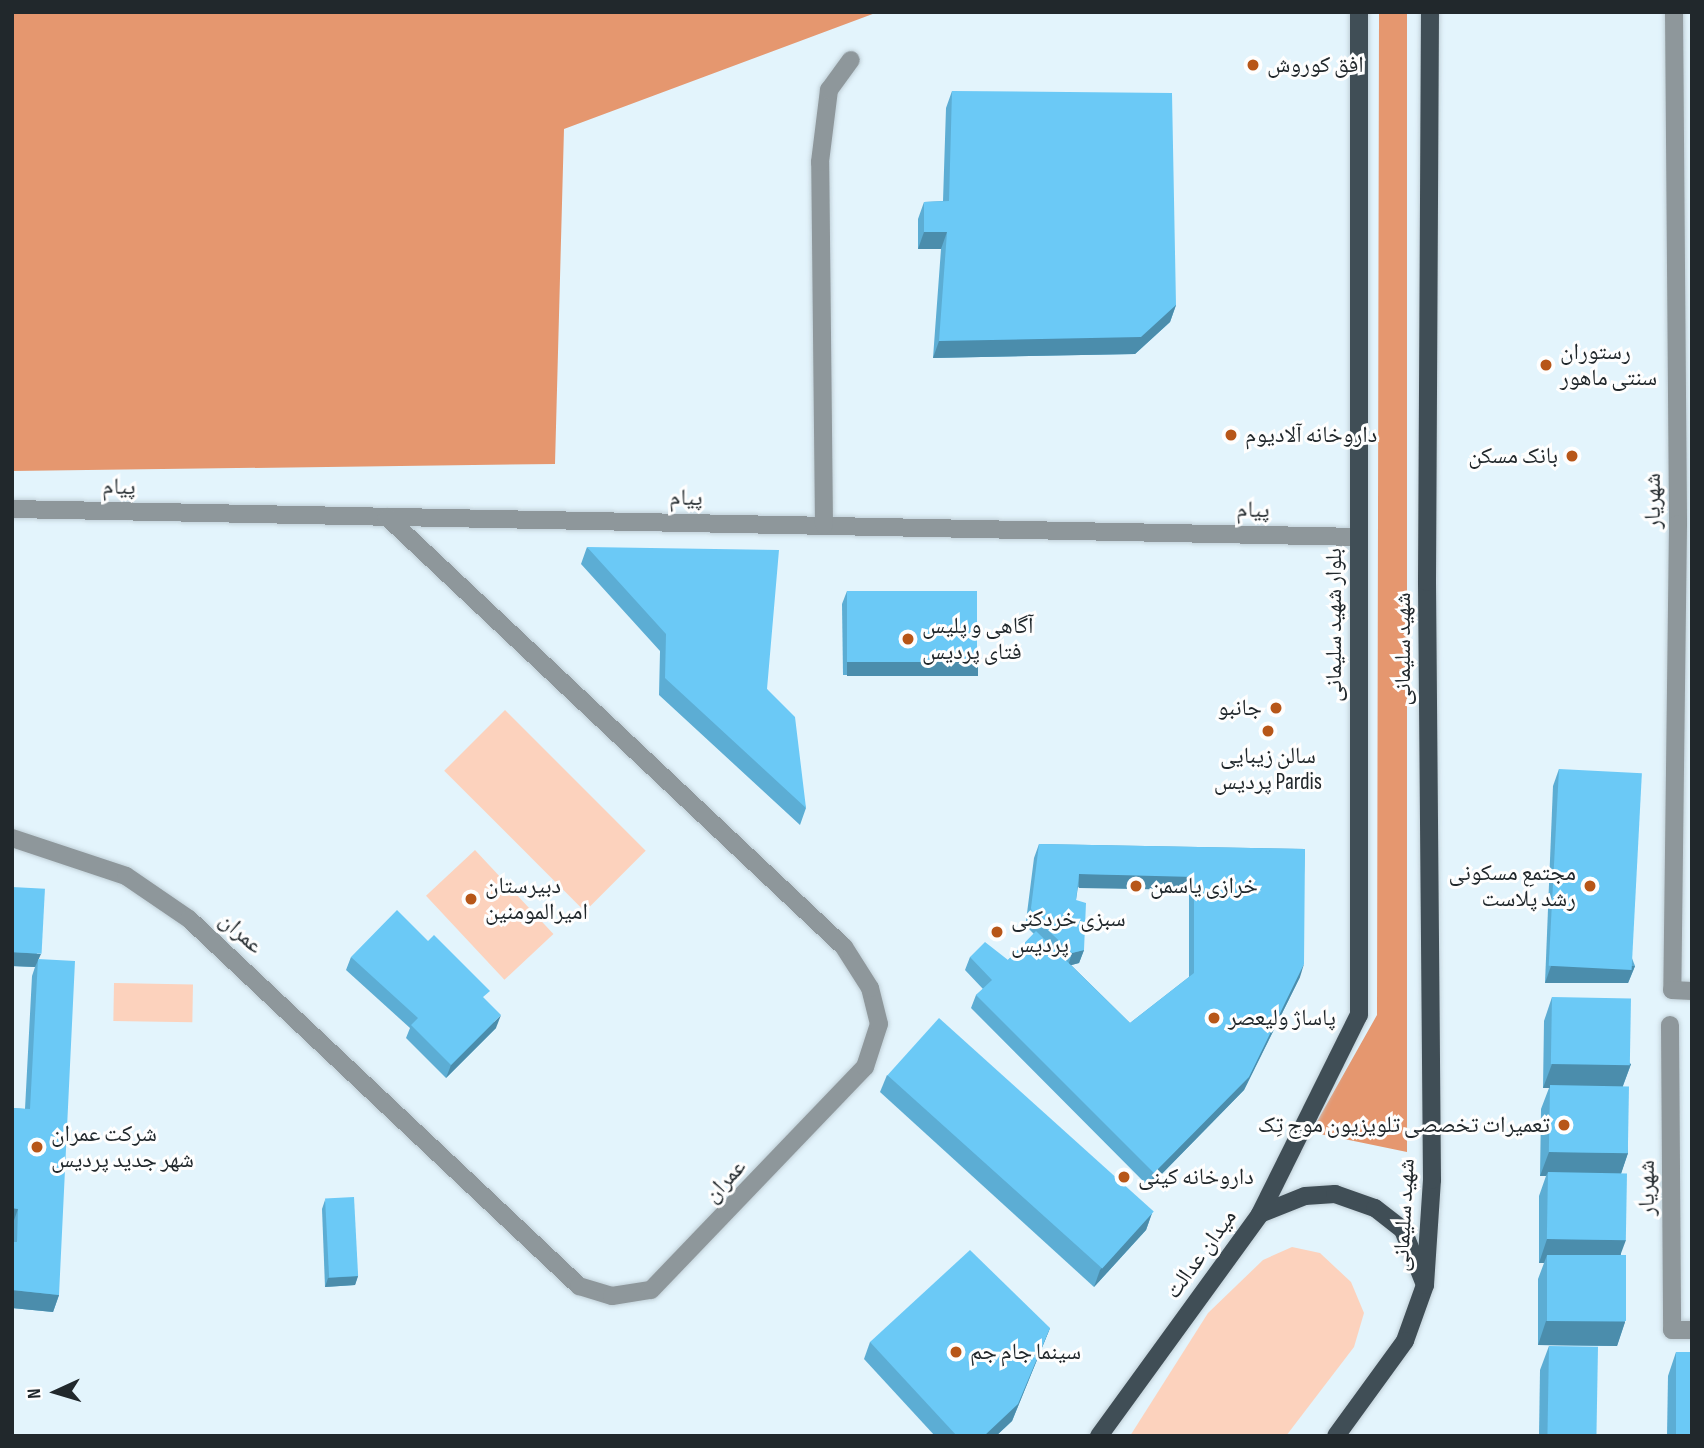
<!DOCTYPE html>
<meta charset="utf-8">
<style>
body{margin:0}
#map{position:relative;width:1704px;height:1448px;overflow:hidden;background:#e3f4fc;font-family:"Sofia Sans Condensed","Noto Naskh Arabic",sans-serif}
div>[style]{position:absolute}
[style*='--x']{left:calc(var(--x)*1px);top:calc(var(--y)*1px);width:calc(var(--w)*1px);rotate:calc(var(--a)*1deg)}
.green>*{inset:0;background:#fcd2bd;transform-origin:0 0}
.forest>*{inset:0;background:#e5976f}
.roads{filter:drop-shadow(0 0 2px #c0cfd7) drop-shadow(0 0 2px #c0cfd7)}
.minor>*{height:18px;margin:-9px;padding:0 9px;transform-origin:9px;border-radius:9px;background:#8e979b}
.major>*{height:18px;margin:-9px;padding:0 9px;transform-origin:9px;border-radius:9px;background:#404e56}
.wall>*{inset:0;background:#5cadd4}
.shaded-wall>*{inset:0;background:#4b8dac;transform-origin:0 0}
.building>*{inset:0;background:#6bc9f6;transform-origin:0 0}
.dots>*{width:19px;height:19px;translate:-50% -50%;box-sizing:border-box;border:4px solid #fefefe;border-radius:50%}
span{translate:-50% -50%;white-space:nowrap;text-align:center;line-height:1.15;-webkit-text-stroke:6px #fefefe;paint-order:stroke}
.poi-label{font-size:23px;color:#21282c}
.left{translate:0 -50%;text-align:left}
.right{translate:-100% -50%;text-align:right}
.street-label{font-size:23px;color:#21282c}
.frame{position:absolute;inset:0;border:14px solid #21282c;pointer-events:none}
.north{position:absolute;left:21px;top:1357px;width:70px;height:70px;-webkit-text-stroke:5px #fefefe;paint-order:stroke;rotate:266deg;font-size:19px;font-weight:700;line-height:28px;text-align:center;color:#21282c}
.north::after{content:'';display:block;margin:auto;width:24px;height:32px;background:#21282c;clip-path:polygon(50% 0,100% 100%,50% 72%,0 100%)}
</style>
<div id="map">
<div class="green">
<div style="left:505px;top:710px;width:199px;height:86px;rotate:45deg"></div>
<div style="left:475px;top:850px;width:115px;height:67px;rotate:47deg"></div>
<div style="left:114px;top:983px;width:79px;height:38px;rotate:1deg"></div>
<div style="clip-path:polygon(1292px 1247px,1320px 1253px,1351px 1282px,1364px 1313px,1354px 1347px,1286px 1436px,1130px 1436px,1208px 1313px,1263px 1260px)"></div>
</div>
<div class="forest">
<div style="clip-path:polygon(12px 12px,878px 12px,564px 129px,555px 464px,12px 471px)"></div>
<div style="clip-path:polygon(1379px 12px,1407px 12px,1407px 1152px,1320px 1134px,1315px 1125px,1377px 1015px)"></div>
</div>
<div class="roads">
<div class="minor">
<div style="--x:1674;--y:12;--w:512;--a:89.55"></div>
<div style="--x:1678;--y:524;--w:466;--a:90.7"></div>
<div style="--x:1672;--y:990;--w:20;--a:3"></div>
<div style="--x:12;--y:509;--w:1346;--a:1.19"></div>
<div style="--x:824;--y:525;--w:363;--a:-90.6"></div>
<div style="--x:820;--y:162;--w:73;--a:-82.9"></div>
<div style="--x:829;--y:90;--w:37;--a:-54"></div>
<div style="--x:12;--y:838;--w:120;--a:18.4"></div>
<div style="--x:126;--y:876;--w:76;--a:34.3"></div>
<div style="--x:189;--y:919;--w:536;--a:43.26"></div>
<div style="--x:579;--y:1286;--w:34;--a:17"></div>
<div style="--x:612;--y:1296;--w:39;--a:-9"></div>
<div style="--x:651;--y:1290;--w:309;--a:-46.2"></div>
<div style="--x:865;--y:1067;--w:45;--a:-72"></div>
<div style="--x:879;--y:1024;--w:37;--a:-104"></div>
<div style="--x:870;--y:988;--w:49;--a:-122.4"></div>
<div style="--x:844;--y:947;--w:627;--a:-136.74"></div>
<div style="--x:1670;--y:1025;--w:305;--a:89.6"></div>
<div style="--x:1672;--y:1330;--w:20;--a:0"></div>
</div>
<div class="major">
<div style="--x:1260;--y:1214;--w:48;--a:-21.8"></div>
<div style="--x:1305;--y:1196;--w:30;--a:-4"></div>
<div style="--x:1335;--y:1194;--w:42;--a:19.3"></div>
<div style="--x:1375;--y:1208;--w:36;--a:38"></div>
<div style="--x:1403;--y:1230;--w:59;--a:68.2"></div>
<div style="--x:1425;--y:1285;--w:59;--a:109.7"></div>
<div style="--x:1405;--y:1341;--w:117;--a:126"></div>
<div style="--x:1425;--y:1285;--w:105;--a:-86.2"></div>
<div style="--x:1432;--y:1180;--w:598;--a:-90.48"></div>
<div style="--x:1427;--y:582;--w:570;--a:-89.7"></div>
<div style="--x:1099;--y:1436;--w:274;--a:-54"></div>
<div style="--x:1260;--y:1214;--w:222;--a:-63.6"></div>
<div style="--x:1359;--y:1015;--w:1003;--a:-90"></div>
</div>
</div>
<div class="wall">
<div style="clip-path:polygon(952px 91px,1176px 305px,1170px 322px,1135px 354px,933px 358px,941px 249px,918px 249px,918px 219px,924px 202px,943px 201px,946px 108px)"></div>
<div style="clip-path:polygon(587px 547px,767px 689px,806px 808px,800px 825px,659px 695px,660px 651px,581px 564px)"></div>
<div style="clip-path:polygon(847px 591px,973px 675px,843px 675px,842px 604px)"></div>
<div style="clip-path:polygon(1559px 769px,1635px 966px,1628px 983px,1545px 983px,1553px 786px)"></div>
<div style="clip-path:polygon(evenodd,1039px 844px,1305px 849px,1300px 977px,1244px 1090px,1149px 1187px,971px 1008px,976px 995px,983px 989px,965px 970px,970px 957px,1008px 960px,1034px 934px,1029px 929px,1026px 921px,1034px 858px,1039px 844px,1078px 887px,1189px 890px,1189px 977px,1130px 1023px,1071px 965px,1079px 963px,1084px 950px,1076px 900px,1078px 887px)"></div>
<div style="clip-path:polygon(12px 887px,39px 959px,59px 1295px,53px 1312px,12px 1308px,12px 1108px,25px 1109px,32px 976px,35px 967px,12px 966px)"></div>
<div style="clip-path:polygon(351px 957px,486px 1001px,496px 1028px,446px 1078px,406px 1038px,410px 1028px,346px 970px)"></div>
<div style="clip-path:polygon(1552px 997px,1631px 1064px,1623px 1086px,1628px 1153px,1621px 1173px,1621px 1255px,1625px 1322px,1617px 1346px,1538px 1345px,1538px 1279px,1544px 1263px,1539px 1263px,1539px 1196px,1546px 1176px,1540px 1176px,1541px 1109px,1549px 1088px,1543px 1088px,1544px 1021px)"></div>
<div style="clip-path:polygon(887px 1075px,1152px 1213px,1146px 1230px,1094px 1287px,880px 1092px)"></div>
<div style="clip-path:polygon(325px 1200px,358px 1276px,355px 1285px,325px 1287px,322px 1209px)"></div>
<div style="clip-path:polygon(1050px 1328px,1012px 1421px,996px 1436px,935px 1436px,864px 1359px,870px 1342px)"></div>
<div style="clip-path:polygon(1549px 1346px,1596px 1436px,1539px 1436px,1540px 1370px)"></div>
<div style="clip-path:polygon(1676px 1352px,1692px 1436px,1667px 1436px,1668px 1376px)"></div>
</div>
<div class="shaded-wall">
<div style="clip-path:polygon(924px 232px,947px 232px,941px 249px,918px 249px)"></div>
<div style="clip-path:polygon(1176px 305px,1170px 322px,1135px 354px,933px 358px,939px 341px)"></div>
<div style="left:847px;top:662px;width:131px;height:14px"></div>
<div style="left:1079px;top:874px;width:115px;height:14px;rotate:1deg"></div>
<div style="clip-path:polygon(1084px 950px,1079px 963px,1068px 966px,1072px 953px)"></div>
<div style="clip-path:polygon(12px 952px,41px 954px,35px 967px,12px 966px)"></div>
<div style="clip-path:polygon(1304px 964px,1300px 977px,1244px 1090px,1149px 1187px,1154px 1173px)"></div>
<div style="clip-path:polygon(1551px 966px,1635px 966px,1628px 983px,1545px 983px)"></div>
<div style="clip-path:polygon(501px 1015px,496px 1028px,446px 1078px,451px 1065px)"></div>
<div style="clip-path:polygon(1552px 1064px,1631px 1064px,1622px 1088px,1543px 1088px)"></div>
<div style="clip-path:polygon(1549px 1152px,1628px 1153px,1620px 1177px,1548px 1172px,1546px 1176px,1540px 1176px)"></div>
<div style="clip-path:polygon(12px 1208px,18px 1209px,12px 1226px)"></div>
<div style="clip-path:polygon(1152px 1213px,1146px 1230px,1094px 1287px,1100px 1270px)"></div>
<div style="clip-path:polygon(1547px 1239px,1626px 1240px,1617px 1264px,1547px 1255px,1544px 1263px,1539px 1263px)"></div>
<div style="clip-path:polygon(358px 1276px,355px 1285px,325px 1287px,328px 1278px)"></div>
<div style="clip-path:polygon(12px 1290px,59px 1295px,53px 1312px,12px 1308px)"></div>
<div style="clip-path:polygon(1546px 1321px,1625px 1322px,1617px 1346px,1538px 1345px)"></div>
<div style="clip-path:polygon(1050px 1328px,1012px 1421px,996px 1436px,984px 1436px)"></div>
<div style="clip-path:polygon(1548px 1434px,1596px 1435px,1547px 1436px)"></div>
</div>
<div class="building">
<div style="clip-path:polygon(952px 91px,1172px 93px,1176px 305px,1141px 337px,939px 341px,947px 232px,924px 232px,924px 202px,949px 201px)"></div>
<div style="clip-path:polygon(587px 547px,779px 550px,767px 689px,795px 717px,806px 808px,665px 678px,666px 634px)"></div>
<div style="left:847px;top:591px;width:130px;height:71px"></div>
<div style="left:1559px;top:769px;width:83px;height:197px;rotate:3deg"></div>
<div style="clip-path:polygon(1039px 844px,1305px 849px,1304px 964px,1249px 1077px,1154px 1173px,976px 995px,992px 980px,970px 957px,985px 942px,1008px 960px,1036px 931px,1130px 1023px,1194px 973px,1194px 877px,1079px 874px,1076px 900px,1086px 903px,1084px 950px,1072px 953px,1033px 916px,1031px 908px)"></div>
<div style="left:12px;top:887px;width:33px;height:65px;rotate:3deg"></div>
<div style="clip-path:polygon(397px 910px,428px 941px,434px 935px,490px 991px,483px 997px,501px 1015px,451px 1065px,411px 1025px,418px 1018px,351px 957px)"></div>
<div style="clip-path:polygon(38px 959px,75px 961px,59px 1295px,12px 1290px,12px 1242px,17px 1242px,18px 1209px,12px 1208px,12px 1108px,30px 1109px)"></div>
<div style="left:1552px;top:997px;width:79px;height:67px;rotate:1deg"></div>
<div style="left:939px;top:1018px;width:289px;height:77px;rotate:42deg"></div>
<div style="left:1550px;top:1085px;width:79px;height:67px;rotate:1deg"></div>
<div style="left:1548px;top:1172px;width:79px;height:67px;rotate:1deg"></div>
<div style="left:354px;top:1197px;width:79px;height:29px;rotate:87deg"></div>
<div style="clip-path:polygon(970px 1250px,1050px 1328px,1018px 1404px,984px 1436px,957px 1436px,870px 1342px)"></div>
<div style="left:1547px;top:1255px;width:79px;height:66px"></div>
<div style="left:1549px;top:1346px;width:49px;height:88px;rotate:1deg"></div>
<div style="left:1676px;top:1352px;width:16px;height:84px"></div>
</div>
<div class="dots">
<div style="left:1253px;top:65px;background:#b75618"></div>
<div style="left:1546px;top:365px;background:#b75618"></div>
<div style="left:1231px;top:435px;background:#b75618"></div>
<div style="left:1572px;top:456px;background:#b75618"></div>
<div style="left:908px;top:639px;background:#b75618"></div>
<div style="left:1276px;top:708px;background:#b75618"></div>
<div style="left:1268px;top:731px;background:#b75618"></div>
<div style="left:1136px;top:886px;background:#b75618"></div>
<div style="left:1590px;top:886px;background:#b75618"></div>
<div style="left:471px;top:899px;background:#b75618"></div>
<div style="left:997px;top:932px;background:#b75618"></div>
<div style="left:1214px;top:1018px;background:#b75618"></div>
<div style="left:1564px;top:1125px;background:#b75618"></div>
<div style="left:37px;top:1147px;background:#b75618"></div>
<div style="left:1124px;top:1177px;background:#b75618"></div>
<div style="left:956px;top:1352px;background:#b75618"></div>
</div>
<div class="poi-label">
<span class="left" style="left:1267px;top:65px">افق کوروش</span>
<span class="left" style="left:1560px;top:365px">رستوران<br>سنتی ماهور</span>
<span class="left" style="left:1245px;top:435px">داروخانه آلادیوم</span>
<span class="right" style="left:1558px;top:456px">بانک مسکن</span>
<span class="left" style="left:922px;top:639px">آگاهی و پلیس<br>فتای پردیس</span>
<span class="right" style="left:1262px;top:708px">جانبو</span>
<span style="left:1268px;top:769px">سالن زیبایی<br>پردیس Pardis</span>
<span class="right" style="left:1576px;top:886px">مجتمع مسکونی<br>رشد پلاست</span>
<span class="left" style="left:485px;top:899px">دبیرستان<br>امیرالمومنین</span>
<span class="left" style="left:1150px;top:886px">خرازی یاسمن</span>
<span class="left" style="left:1011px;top:932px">سبزی خردکنی<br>پردیس</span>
<span class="left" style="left:1228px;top:1018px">پاساژ ولیعصر</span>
<span class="right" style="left:1550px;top:1125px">تعمیرات تخصصی تلویزیون موج تِک</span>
<span class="left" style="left:51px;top:1147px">شرکت عمران<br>شهر جدید پردیس</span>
<span class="left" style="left:1138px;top:1177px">داروخانه کینی</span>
<span class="left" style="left:970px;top:1352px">سینما جام جم</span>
</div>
<div class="street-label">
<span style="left:119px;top:487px;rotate:1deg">پیام</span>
<span style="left:686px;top:498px;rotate:1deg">پیام</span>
<span style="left:1653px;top:501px;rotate:-90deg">شهریار</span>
<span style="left:1253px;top:510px;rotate:1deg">پیام</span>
<span style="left:1334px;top:625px;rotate:-90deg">بلوار شهید سلیمانی</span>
<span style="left:1403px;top:649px;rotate:-90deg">شهید سلیمانی</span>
<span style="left:241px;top:933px;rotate:42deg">عمران</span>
<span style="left:725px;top:1181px;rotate:-47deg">عمران</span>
<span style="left:1647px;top:1188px;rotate:-90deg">شهریار</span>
<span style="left:1404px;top:1215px;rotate:-87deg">شهید سلیمانی</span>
<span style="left:1201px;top:1254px;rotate:-54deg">میدان عدالت</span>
</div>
<div class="frame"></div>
<div class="north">N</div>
</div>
